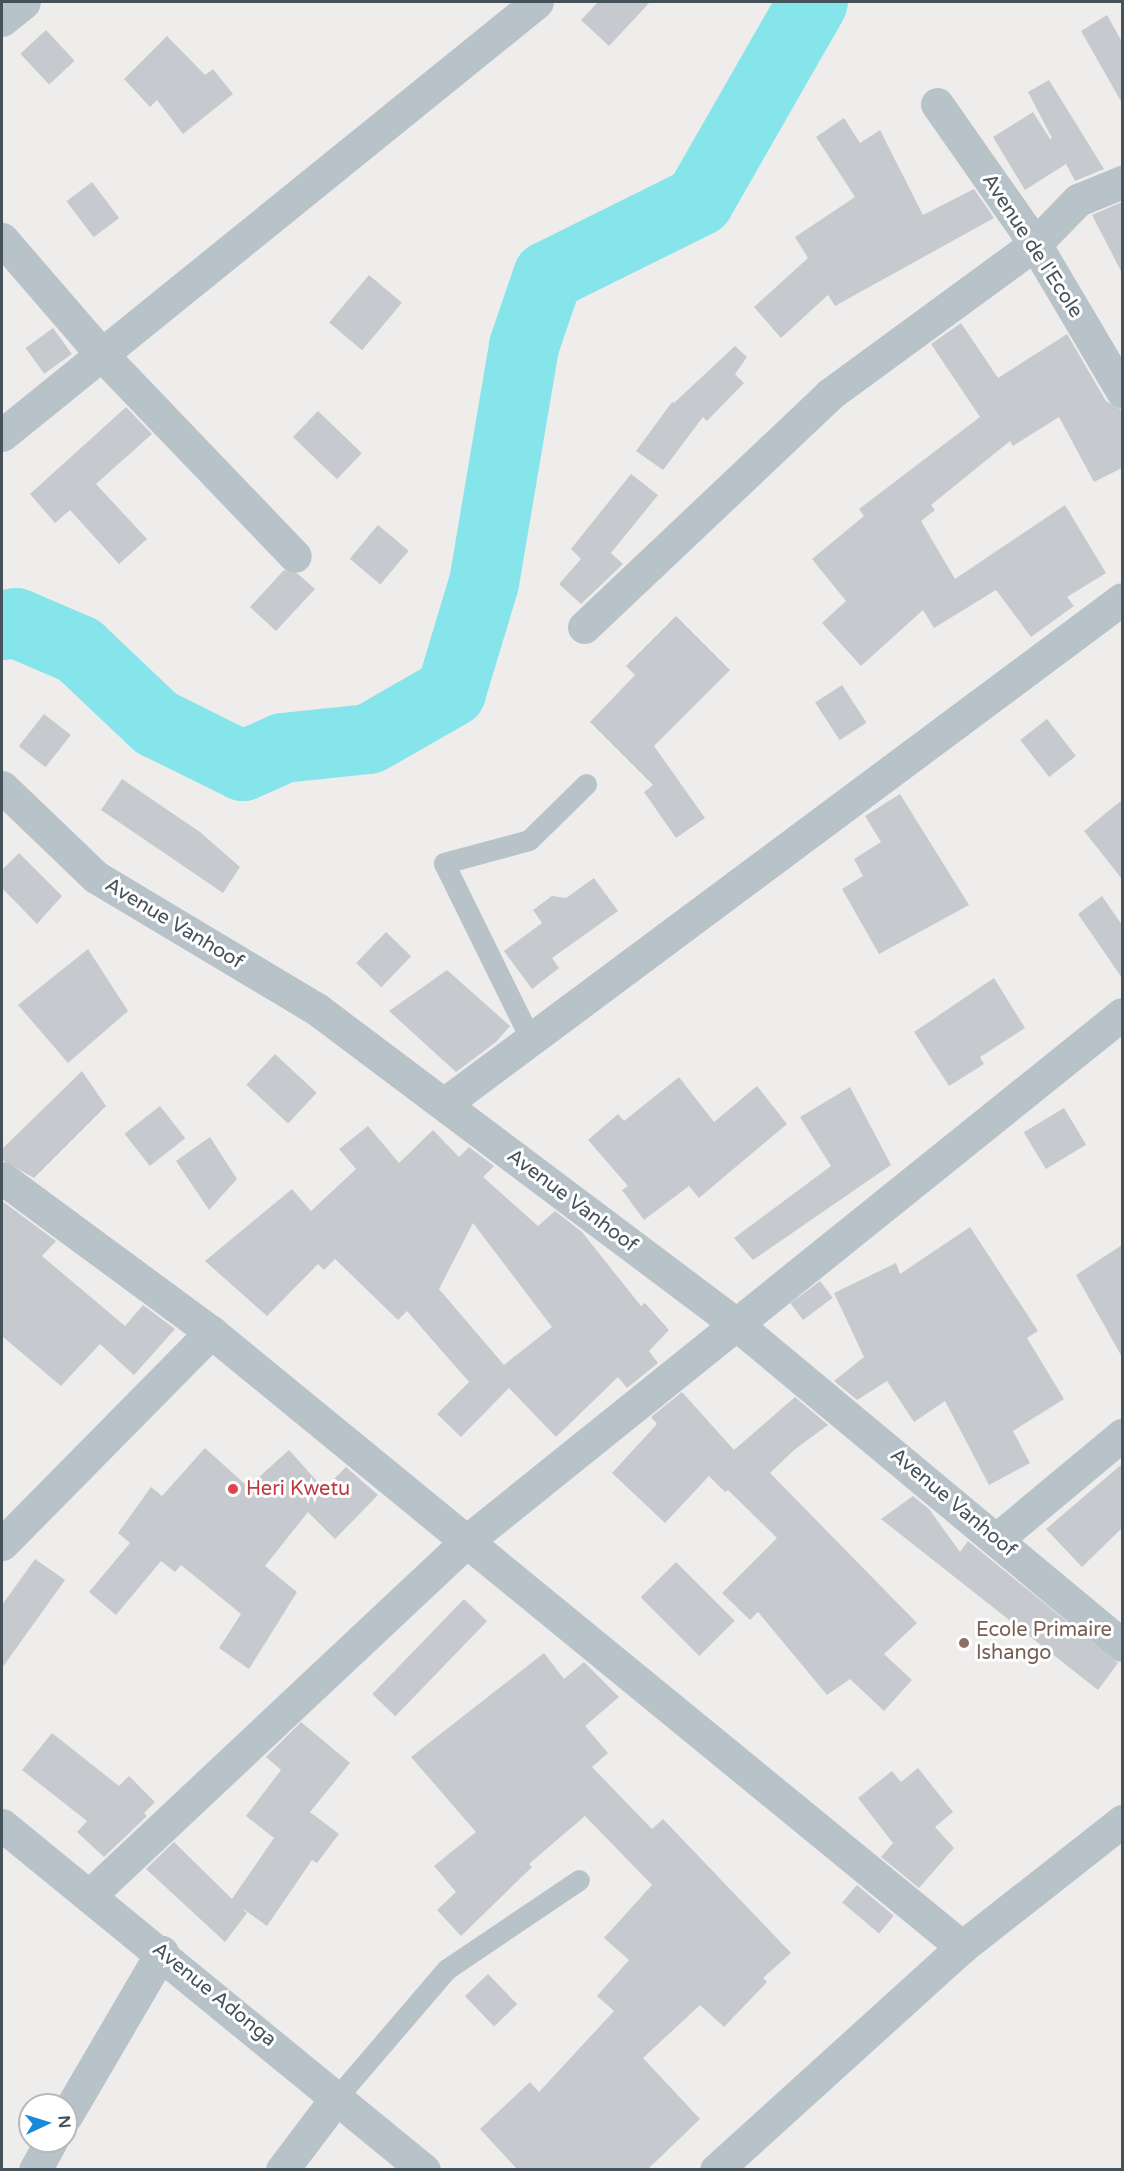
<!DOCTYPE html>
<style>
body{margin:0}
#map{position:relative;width:1124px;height:2171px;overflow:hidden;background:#efecec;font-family:"Varela Round",sans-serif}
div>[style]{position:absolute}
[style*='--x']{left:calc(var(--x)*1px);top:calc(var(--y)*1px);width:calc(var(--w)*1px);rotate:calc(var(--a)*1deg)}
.river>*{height:70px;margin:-35px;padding:0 35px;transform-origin:35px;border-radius:35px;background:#86e4eb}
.building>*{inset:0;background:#c6cacf;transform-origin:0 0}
.service>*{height:21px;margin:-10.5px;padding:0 10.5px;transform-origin:10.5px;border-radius:10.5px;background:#b7c3c9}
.minor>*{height:33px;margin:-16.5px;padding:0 16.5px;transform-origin:16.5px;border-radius:16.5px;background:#b7c3c9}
.tertiary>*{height:33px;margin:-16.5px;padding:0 16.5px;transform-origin:16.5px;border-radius:16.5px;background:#b7c3c9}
.dots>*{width:16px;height:16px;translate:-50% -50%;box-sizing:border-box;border:3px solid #fff;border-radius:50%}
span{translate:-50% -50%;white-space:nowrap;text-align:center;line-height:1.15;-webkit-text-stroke:6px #fff;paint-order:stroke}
.street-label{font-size:20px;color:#455259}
.health-label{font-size:20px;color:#be3a42}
.left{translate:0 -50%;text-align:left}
.education-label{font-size:20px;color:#785e54}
.frame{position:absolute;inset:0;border:3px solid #455259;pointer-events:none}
.north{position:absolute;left:18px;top:2093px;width:60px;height:60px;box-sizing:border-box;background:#fff;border:2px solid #b5babd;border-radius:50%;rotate:86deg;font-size:16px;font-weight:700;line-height:24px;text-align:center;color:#455259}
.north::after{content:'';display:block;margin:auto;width:21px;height:27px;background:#1989dc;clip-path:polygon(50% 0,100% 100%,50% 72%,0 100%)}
</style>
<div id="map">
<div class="river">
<div style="--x:2;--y:625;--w:14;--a:-8"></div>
<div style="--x:16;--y:623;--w:69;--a:23.2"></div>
<div style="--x:79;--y:650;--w:106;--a:43.5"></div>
<div style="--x:156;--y:723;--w:97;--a:26.3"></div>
<div style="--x:243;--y:766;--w:44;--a:-24.2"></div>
<div style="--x:283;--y:748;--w:86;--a:-6"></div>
<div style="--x:369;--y:739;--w:95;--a:-29.8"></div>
<div style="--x:451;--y:692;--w:114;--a:-73.2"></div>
<div style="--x:484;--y:583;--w:240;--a:-80.4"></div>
<div style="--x:524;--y:346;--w:74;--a:-71.1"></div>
<div style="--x:548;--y:276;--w:169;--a:-26.4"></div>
<div style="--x:699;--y:201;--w:229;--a:-60.2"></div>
</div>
<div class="building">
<div style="clip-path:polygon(598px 2px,650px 2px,609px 46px,581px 20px)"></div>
<div style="clip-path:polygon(1107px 15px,1122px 42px,1122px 103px,1081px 31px)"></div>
<div style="left:46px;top:30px;width:42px;height:35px;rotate:47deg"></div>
<div style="clip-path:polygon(167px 36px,205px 75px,213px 69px,233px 94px,183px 134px,157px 100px,150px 107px,124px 79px)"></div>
<div style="clip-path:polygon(1049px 80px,1104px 169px,1075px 181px,1066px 164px,1025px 190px,993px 137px,1033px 112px,1050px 139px,1052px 138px,1028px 92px)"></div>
<div style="clip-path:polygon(844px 118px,860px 143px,880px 130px,923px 215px,974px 189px,994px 218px,835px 306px,828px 295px,781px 338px,754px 307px,808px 258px,795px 237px,855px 197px,816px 137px)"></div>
<div style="left:92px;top:182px;width:45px;height:32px;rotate:53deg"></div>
<div style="clip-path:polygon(1122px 202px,1122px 273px,1092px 215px)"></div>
<div style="left:369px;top:275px;width:43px;height:62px;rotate:40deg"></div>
<div style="clip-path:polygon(961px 323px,998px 378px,1067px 334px,1106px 401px,1122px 410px,1122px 468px,1094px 482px,1059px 417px,1013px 446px,1010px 441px,931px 505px,935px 510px,921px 521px,955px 579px,1065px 505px,1106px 573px,1067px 597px,1074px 606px,1031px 637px,996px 590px,934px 628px,923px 610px,861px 666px,822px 623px,846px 601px,812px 559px,864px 516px,859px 509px,980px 417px,931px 344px)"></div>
<div style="left:53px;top:328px;width:32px;height:34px;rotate:54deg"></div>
<div style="clip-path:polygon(735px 346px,747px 357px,735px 374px,744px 383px,707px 421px,703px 417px,663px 470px,636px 451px,672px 402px,674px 403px)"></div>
<div style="clip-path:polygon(126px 407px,152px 434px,96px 484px,147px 539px,119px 564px,70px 510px,55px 523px,30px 494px)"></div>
<div style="left:318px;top:411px;width:61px;height:36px;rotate:44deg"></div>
<div style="clip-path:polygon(631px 474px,658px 495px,611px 553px,623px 564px,581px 604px,559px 584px,581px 559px,571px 549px)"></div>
<div style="left:378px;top:525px;width:40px;height:44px;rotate:40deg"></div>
<div style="clip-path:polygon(284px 570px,298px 574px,315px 589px,276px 631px,250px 607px)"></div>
<div style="clip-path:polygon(676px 616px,730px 670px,654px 746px,705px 818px,676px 838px,644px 792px,653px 785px,590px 722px,635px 675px,626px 666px)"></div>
<div style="left:842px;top:685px;width:45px;height:32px;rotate:57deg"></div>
<div style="left:44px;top:714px;width:34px;height:41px;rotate:38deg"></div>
<div style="left:1047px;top:719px;width:47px;height:34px;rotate:52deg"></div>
<div style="clip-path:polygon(122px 779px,200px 832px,240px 867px,223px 893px,101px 810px)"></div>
<div style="clip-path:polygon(900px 794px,969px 905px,879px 954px,842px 889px,863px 876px,854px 859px,881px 842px,865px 816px)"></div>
<div style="clip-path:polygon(1122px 800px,1122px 879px,1084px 831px)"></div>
<div style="clip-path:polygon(19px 853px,62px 896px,37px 924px,2px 888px,2px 870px)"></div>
<div style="clip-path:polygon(594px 878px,618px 911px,552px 958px,559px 968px,532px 989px,504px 951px,542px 923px,533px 910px,552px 896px,566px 898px)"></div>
<div style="clip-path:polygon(1102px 896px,1122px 925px,1122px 978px,1078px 914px)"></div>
<div style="left:386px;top:932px;width:35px;height:43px;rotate:44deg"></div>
<div style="clip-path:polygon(88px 949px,128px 1011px,68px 1063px,18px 1005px)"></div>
<div style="clip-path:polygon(447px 970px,510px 1026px,496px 1042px,456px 1072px,389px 1011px)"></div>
<div style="clip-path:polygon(994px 978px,1025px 1028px,980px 1057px,984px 1064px,949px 1086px,914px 1032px)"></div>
<div style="left:275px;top:1054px;width:57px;height:42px;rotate:43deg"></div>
<div style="clip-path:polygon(82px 1071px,106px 1106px,34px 1178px,2px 1160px,2px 1149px)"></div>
<div style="clip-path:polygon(679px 1077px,714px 1122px,757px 1086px,787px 1124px,699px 1198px,689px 1186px,644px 1220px,622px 1190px,628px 1186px,588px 1140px,618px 1114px,624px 1121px)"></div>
<div style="clip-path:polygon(850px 1087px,891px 1165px,753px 1260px,734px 1238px,831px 1166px,800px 1117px)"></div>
<div style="left:160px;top:1106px;width:41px;height:45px;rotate:52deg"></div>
<div style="left:1064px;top:1108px;width:43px;height:47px;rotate:59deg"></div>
<div style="clip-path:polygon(evenodd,368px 1126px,399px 1163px,433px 1130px,459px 1157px,469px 1147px,494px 1166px,483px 1177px,538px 1226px,555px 1211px,582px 1232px,641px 1306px,645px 1303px,669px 1330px,649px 1351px,658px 1363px,627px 1388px,618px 1377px,556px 1437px,509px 1388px,461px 1437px,437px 1414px,469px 1382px,407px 1311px,398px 1320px,335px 1259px,324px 1270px,318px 1264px,267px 1316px,205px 1261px,292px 1189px,311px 1211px,356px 1169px,339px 1149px,368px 1126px,473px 1223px,552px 1327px,504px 1365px,439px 1289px,473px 1223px)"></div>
<div style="clip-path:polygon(210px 1137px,237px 1179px,209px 1210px,176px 1161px)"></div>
<div style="clip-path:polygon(2px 1201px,56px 1241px,42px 1256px,125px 1326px,143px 1305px,175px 1329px,134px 1375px,100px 1344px,61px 1386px,2px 1336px)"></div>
<div style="clip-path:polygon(970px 1227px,1038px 1331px,1027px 1338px,1064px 1399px,1013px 1431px,1030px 1463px,989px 1485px,945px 1401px,914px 1422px,887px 1381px,857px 1400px,834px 1381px,864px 1357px,834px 1293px,896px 1263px,900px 1274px)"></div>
<div style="clip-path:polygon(1122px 1245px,1122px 1357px,1076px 1275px)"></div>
<div style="left:820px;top:1281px;width:21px;height:37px;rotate:53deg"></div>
<div style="clip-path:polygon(682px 1392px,734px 1450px,795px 1397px,828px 1425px,794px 1450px,770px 1473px,917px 1623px,884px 1654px,912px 1680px,884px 1711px,850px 1679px,827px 1695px,758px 1612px,750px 1620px,722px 1593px,777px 1538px,728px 1490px,725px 1492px,709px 1476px,665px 1523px,612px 1473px,657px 1424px,651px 1417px)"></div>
<div style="clip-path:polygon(205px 1448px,248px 1487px,289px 1450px,324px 1489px,346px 1467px,378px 1495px,335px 1539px,308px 1512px,265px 1566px,297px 1592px,249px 1669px,219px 1648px,241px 1614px,181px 1565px,175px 1572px,161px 1561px,116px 1615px,89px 1592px,130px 1543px,118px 1533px,151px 1487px,162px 1496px)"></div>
<div style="clip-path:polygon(1122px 1464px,1122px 1528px,1082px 1567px,1046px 1529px)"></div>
<div style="clip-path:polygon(913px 1496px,929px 1509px,960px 1552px,968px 1541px,1118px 1663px,1098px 1690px,881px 1519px)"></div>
<div style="clip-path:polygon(35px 1559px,65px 1580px,2px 1668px,2px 1605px)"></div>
<div style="left:676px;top:1562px;width:83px;height:50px;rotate:45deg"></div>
<div style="left:464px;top:1599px;width:32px;height:132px;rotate:44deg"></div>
<div style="clip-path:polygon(544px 1653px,564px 1679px,584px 1662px,619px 1697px,585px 1726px,608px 1753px,592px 1767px,652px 1829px,663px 1819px,791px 1953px,763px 1978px,767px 1982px,724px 2027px,700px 2005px,643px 2058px,700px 2119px,648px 2169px,517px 2169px,480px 2129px,530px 2082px,539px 2092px,614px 2011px,597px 1996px,629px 1960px,604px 1938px,652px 1885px,585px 1816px,529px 1864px,532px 1867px,461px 1936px,437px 1910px,456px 1892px,434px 1866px,476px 1832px,411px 1757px)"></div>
<div style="clip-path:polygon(301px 1722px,350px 1763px,310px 1812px,339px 1834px,317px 1863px,312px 1860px,267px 1926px,242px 1908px,247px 1913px,225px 1942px,146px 1869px,174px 1842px,232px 1899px,274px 1838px,246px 1816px,281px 1770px,266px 1757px)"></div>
<div style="clip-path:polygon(52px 1733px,119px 1786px,129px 1776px,155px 1802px,144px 1813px,147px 1816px,104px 1857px,77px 1832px,87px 1821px,22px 1770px)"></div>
<div style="clip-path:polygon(918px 1768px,953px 1812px,935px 1827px,954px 1848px,919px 1888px,881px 1857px,893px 1843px,858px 1798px,892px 1771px,901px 1782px)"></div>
<div style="left:857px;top:1885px;width:48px;height:23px;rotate:40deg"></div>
<div style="left:488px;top:1974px;width:42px;height:32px;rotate:46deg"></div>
</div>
<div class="service">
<div style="--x:531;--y:1040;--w:197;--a:-116.2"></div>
<div style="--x:444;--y:863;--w:88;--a:-15.1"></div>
<div style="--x:529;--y:840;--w:80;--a:-44.5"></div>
<div style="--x:338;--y:2096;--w:167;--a:-49.4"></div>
<div style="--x:447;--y:1969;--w:159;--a:-34"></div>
</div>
<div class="minor">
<div style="--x:2;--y:20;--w:28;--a:-39"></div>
<div style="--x:937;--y:104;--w:171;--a:55"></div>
<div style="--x:1035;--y:244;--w:171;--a:59.4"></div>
<div style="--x:2;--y:239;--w:155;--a:49.2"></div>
<div style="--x:103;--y:356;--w:277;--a:46.2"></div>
<div style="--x:2;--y:435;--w:688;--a:-38.98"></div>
<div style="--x:584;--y:627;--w:339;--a:-43.4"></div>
<div style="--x:830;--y:394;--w:254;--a:-36.2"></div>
<div style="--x:1035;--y:244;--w:62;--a:-45.7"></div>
<div style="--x:1078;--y:200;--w:48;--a:-22.2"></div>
<div style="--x:2;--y:787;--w:130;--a:43.8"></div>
<div style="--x:96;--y:877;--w:259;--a:30.9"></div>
<div style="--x:318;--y:1010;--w:523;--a:36.91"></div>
<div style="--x:736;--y:1324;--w:502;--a:39.75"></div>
<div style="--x:444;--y:1104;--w:845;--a:-36.68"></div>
<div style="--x:2;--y:1178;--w:260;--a:36.4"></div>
<div style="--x:211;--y:1332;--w:971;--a:39.31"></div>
<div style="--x:997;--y:1539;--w:163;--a:-39.8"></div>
<div style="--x:2;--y:1544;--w:298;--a:-45.4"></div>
<div style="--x:2;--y:1825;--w:545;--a:39.27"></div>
<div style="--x:89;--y:1896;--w:520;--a:-43.21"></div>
<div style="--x:468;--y:1540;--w:839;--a:-38.81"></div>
<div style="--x:66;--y:2116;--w:190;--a:-59.7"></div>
<div style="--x:35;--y:2170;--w:33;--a:-61"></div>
<div style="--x:282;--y:2170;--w:93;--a:-52.9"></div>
</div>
<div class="tertiary">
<div style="--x:716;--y:2170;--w:332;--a:-42.2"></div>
<div style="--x:962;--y:1947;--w:204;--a:-38.2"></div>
</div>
<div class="dots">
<div style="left:233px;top:1489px;background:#e0444e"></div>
<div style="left:964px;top:1643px;background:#8d6e63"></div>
</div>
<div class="street-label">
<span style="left:1032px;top:246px;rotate:57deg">Avenue de l'Ecole</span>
<span style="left:174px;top:924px;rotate:31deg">Avenue Vanhoof</span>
<span style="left:572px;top:1201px;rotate:37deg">Avenue Vanhoof</span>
<span style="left:953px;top:1503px;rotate:40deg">Avenue Vanhoof</span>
<span style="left:214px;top:1995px;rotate:39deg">Avenue Adonga</span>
</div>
<div class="health-label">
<span class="left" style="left:246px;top:1489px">Heri Kwetu</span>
</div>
<div class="education-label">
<span class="left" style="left:976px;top:1642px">Ecole Primaire<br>Ishango</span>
</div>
<div class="frame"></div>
<div class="north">N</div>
</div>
